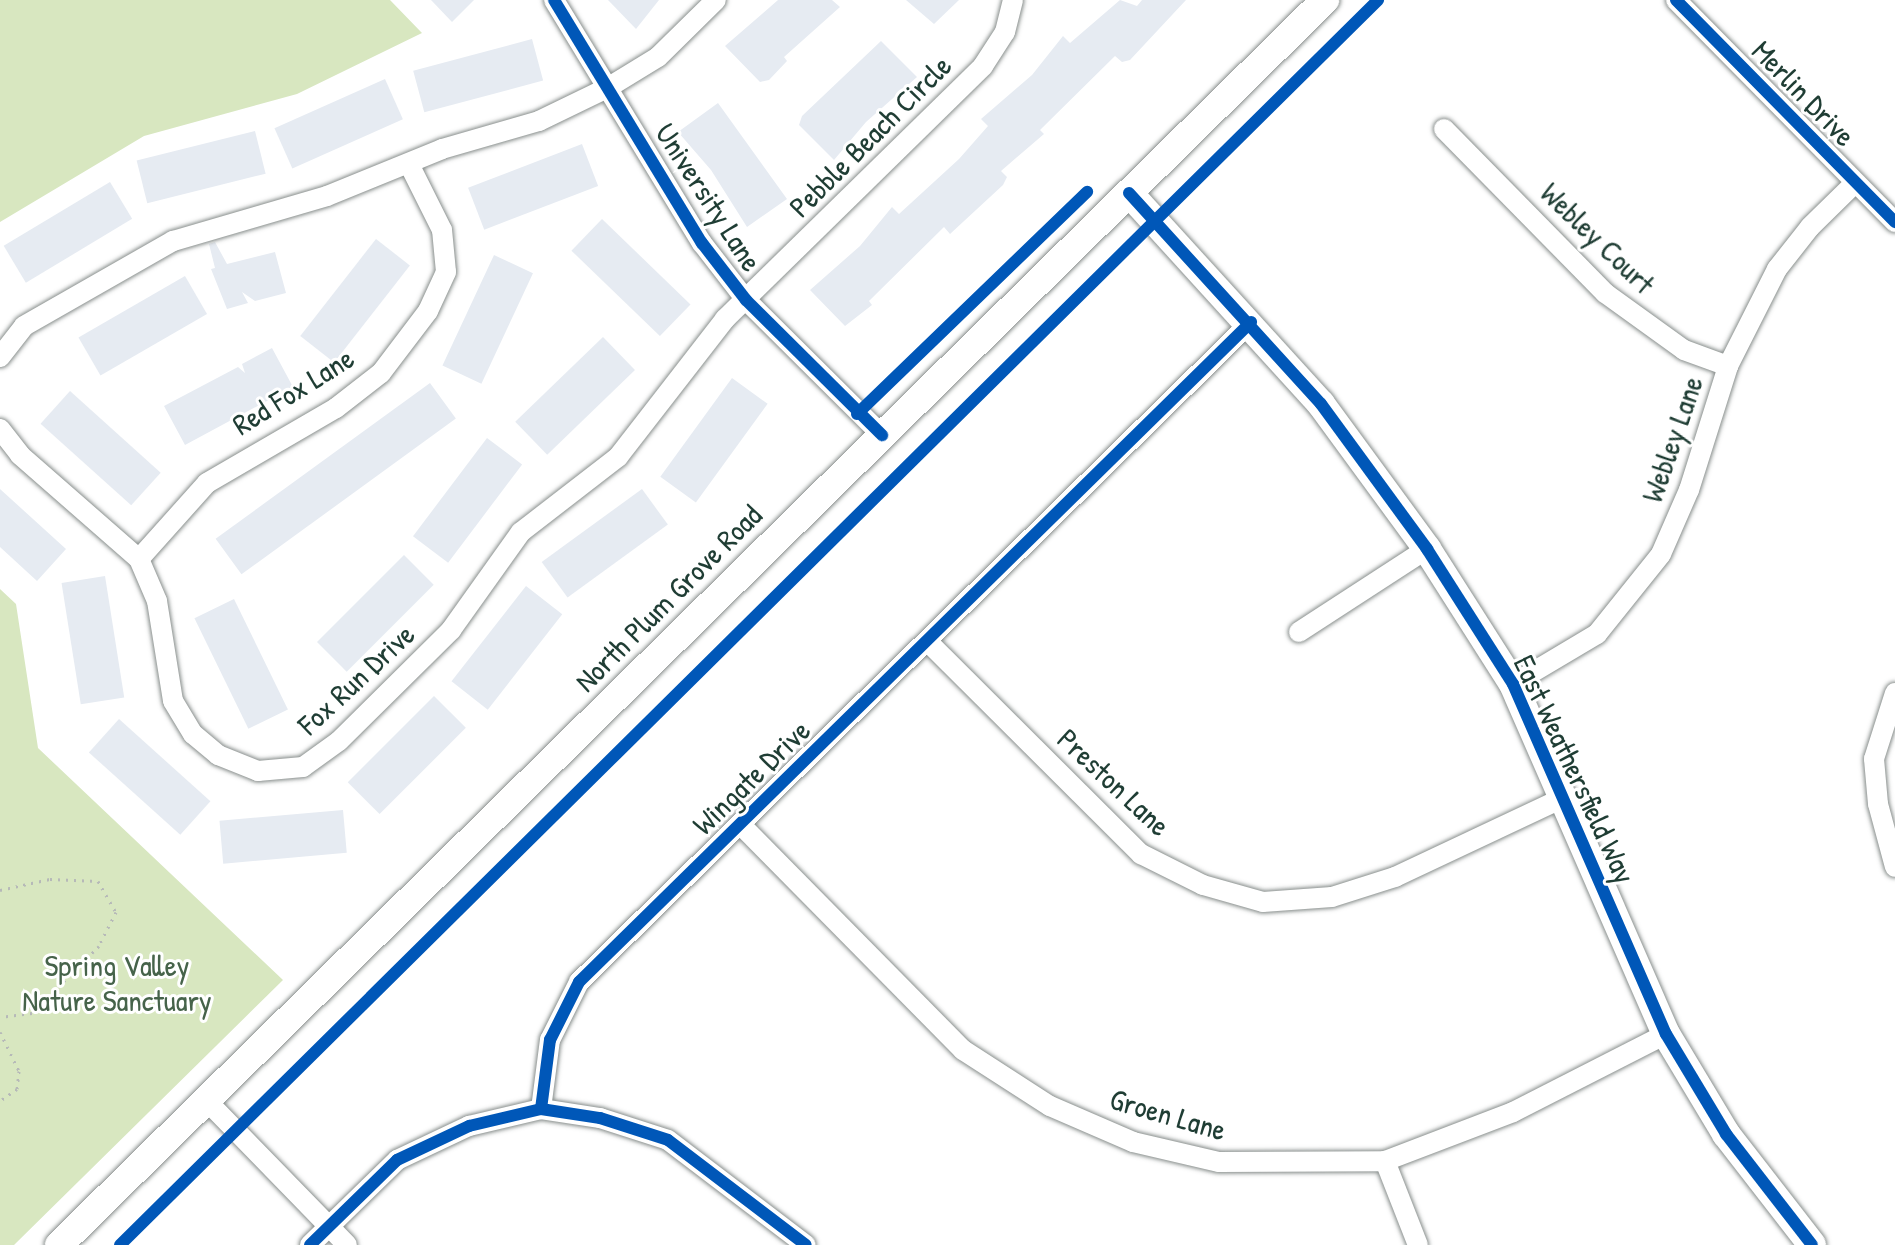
<!DOCTYPE html>
<style>
body{margin:0}
#map{position:relative;width:1895px;height:1245px;overflow:hidden;background:#fff;font-family:"Patrick Hand",sans-serif}
div>[style]{position:absolute}
[style*='--x']{left:calc(var(--x)*1px);top:calc(var(--y)*1px);width:calc(var(--w)*1px);rotate:calc(var(--a)*1deg)}
.green>*{inset:0;background:#d8e7c0}
.building>*{inset:0;background:#e6ebf2;transform-origin:0 0}
.path>*{height:3px;margin-top:-1.5px;transform-origin:0;background:repeating-linear-gradient(90deg,#b6b9b8 0 2px,transparent 0 8px)}
.roads{filter:drop-shadow(0 0 2px #898f8d) drop-shadow(0 0 2px #898f8d)}
.street>*{height:20px;margin:-10px;padding:0 10px;transform-origin:10px;border-radius:10px;background:#fff}
.secondary>*{height:28px;margin:-14px;padding:0 14px;transform-origin:14px;border-radius:14px;background:#fff}
.cycleway>*{height:12px;margin:-6px;padding:0 6px;transform-origin:6px;border-radius:6px;background:#0057b8}
span{translate:-50% -50%;white-space:nowrap;text-align:center;line-height:1.15;-webkit-text-stroke:6px #fff;paint-order:stroke}
.street-label{font-size:30px;color:#1f3d34}
.park-label{font-size:30px;color:#46634a}
</style>
<div id="map">
<div class="green">
<div style="clip-path:polygon(0 0,390px 0,422px 33px,297px 94px,144px 136px,0 222px)"></div>
<div style="clip-path:polygon(0 589px,16px 604px,38px 748px,283px 980px,14px 1245px,0 1245px)"></div>
</div>
<div class="building">
<div style="clip-path:polygon(431px 0,474px 0,452px 22px)"></div>
<div style="clip-path:polygon(608px 0,659px 0,636px 29px)"></div>
<div style="clip-path:polygon(778px 0,832px 0,840px 7px,784px 57px,787px 61px,769px 80px,760px 82px,725px 46px)"></div>
<div style="clip-path:polygon(906px 0,959px 0,934px 24px)"></div>
<div style="clip-path:polygon(1120px 0,1137px 6px,1142px 0,1186px 0,1130px 60px,1122px 62px,1115px 56px,1040px 130px,1044px 134px,1001px 171px,1007px 177px,1003px 185px,950px 234px,944px 227px,869px 301px,872px 305px,845px 326px,810px 290px,860px 246px,892px 207px,899px 214px,959px 159px,988px 126px,981px 119px,1032px 75px,1063px 36px,1070px 43px)"></div>
<div style="left:532px;top:39px;width:43px;height:123px;rotate:75deg"></div>
<div style="clip-path:polygon(881px 41px,917px 77px,866px 122px,834px 160px,799px 125px,802px 116px)"></div>
<div style="left:385px;top:79px;width:44px;height:121px;rotate:66deg"></div>
<div style="clip-path:polygon(718px 103px,787px 199px,747px 227px,711px 170px,678px 132px)"></div>
<div style="left:255px;top:131px;width:44px;height:122px;rotate:76deg"></div>
<div style="left:582px;top:144px;width:45px;height:122px;rotate:69deg"></div>
<div style="left:110px;top:182px;width:43px;height:124px;rotate:59deg"></div>
<div style="left:602px;top:219px;width:123px;height:44px;rotate:44deg"></div>
<div style="left:376px;top:239px;width:43px;height:123px;rotate:38deg"></div>
<div style="clip-path:polygon(215px 242px,227px 264px,275px 252px,286px 293px,255px 301px,242px 292px,248px 303px,227px 309px,211px 269px,215px 268px,209px 244px)"></div>
<div style="left:494px;top:255px;width:43px;height:122px;rotate:25deg"></div>
<div style="left:185px;top:276px;width:44px;height:123px;rotate:60deg"></div>
<div style="left:603px;top:337px;width:46px;height:122px;rotate:46deg"></div>
<div style="clip-path:polygon(272px 348px,293px 387px,185px 445px,164px 406px,238px 367px,245px 373px,242px 364px)"></div>
<div style="left:732px;top:378px;width:44px;height:122px;rotate:36deg"></div>
<div style="left:430px;top:383px;width:44px;height:265px;rotate:54deg"></div>
<div style="left:70px;top:391px;width:122px;height:44px;rotate:42deg"></div>
<div style="left:487px;top:438px;width:44px;height:123px;rotate:37deg"></div>
<div style="clip-path:polygon(0 489px,66px 549px,37px 581px,0 547px)"></div>
<div style="left:642px;top:489px;width:44px;height:124px;rotate:54deg"></div>
<div style="left:404px;top:555px;width:42px;height:123px;rotate:45deg"></div>
<div style="left:105px;top:576px;width:123px;height:44px;rotate:81deg"></div>
<div style="left:526px;top:586px;width:46px;height:121px;rotate:38deg"></div>
<div style="left:234px;top:599px;width:123px;height:44px;rotate:64deg"></div>
<div style="left:434px;top:696px;width:45px;height:122px;rotate:45deg"></div>
<div style="left:119px;top:719px;width:123px;height:45px;rotate:42deg"></div>
<div style="left:343px;top:810px;width:43px;height:124px;rotate:85deg"></div>
</div>
<div class="path">
<div style="--x:0;--y:890;--w:51;--a:-12.4"></div>
<div style="--x:50;--y:879;--w:48;--a:2.4"></div>
<div style="--x:98;--y:881;--w:36;--a:60"></div>
<div style="--x:116;--y:912;--w:38;--a:117"></div>
<div style="--x:99;--y:946;--w:95;--a:135"></div>
<div style="--x:32;--y:1013;--w:32;--a:173"></div>
<div style="--x:0;--y:1032;--w:43;--a:64"></div>
<div style="--x:19;--y:1071;--w:18;--a:96"></div>
<div style="--x:17;--y:1089;--w:21;--a:145"></div>
</div>
<div class="roads">
<div class="street">
<div style="--x:554;--y:0;--w:285;--a:58.7"></div>
<div style="--x:702;--y:243;--w:72;--a:52.3"></div>
<div style="--x:746;--y:300;--w:192;--a:44.8"></div>
<div style="--x:1676;--y:0;--w:312;--a:45.4"></div>
<div style="--x:1444;--y:129;--w:230;--a:45.5"></div>
<div style="--x:1605;--y:293;--w:97;--a:35.8"></div>
<div style="--x:1684;--y:350;--w:47;--a:20"></div>
<div style="--x:0;--y:357;--w:39;--a:-52"></div>
<div style="--x:24;--y:326;--w:172;--a:-29.7"></div>
<div style="--x:173;--y:241;--w:160;--a:-16.3"></div>
<div style="--x:327;--y:196;--w:124;--a:-22.2"></div>
<div style="--x:442;--y:149;--w:101;--a:-16.1"></div>
<div style="--x:539;--y:121;--w:78;--a:-25.9"></div>
<div style="--x:609;--y:87;--w:57;--a:-31.5"></div>
<div style="--x:658;--y:57;--w:81;--a:-44.5"></div>
<div style="--x:0;--y:429;--w:33;--a:52"></div>
<div style="--x:20;--y:455;--w:158;--a:41.2"></div>
<div style="--x:139;--y:559;--w:46;--a:66.8"></div>
<div style="--x:157;--y:601;--w:101;--a:80.9"></div>
<div style="--x:173;--y:701;--w:39;--a:59"></div>
<div style="--x:193;--y:734;--w:33;--a:40"></div>
<div style="--x:218;--y:755;--w:43;--a:21.8"></div>
<div style="--x:258;--y:771;--w:45;--a:-5.1"></div>
<div style="--x:303;--y:767;--w:44;--a:-35.8"></div>
<div style="--x:339;--y:741;--w:158;--a:-44.7"></div>
<div style="--x:451;--y:630;--w:120;--a:-54.5"></div>
<div style="--x:521;--y:532;--w:123;--a:-37.7"></div>
<div style="--x:618;--y:457;--w:175;--a:-52.2"></div>
<div style="--x:725;--y:319;--w:361;--a:-44.4"></div>
<div style="--x:983;--y:66;--w:40;--a:-57.1"></div>
<div style="--x:1005;--y:32;--w:33;--a:-76"></div>
<div style="--x:139;--y:559;--w:102;--a:-48.2"></div>
<div style="--x:207;--y:483;--w:149;--a:-30.2"></div>
<div style="--x:336;--y:408;--w:57;--a:-37.9"></div>
<div style="--x:381;--y:373;--w:78;--a:-52.8"></div>
<div style="--x:428;--y:311;--w:43;--a:-65.2"></div>
<div style="--x:446;--y:272;--w:42;--a:-95.4"></div>
<div style="--x:442;--y:230;--w:74;--a:-116.6"></div>
<div style="--x:1299;--y:632;--w:153;--a:-33"></div>
<div style="--x:928;--y:642;--w:301;--a:44.9"></div>
<div style="--x:1141;--y:854;--w:69;--a:26.6"></div>
<div style="--x:1203;--y:885;--w:62;--a:15.8"></div>
<div style="--x:1263;--y:902;--w:69;--a:-4.1"></div>
<div style="--x:1332;--y:897;--w:66;--a:-17.6"></div>
<div style="--x:1395;--y:877;--w:183;--a:-25.2"></div>
<div style="--x:1513;--y:684;--w:98;--a:-30.8"></div>
<div style="--x:1597;--y:634;--w:102;--a:-51.3"></div>
<div style="--x:1661;--y:554;--w:70;--a:-66.4"></div>
<div style="--x:1689;--y:490;--w:130;--a:-72.5"></div>
<div style="--x:1728;--y:366;--w:109;--a:-63.2"></div>
<div style="--x:1777;--y:269;--w:53;--a:-51.8"></div>
<div style="--x:1810;--y:227;--w:63;--a:-44.4"></div>
<div style="--x:1895;--y:693;--w:69;--a:107.7"></div>
<div style="--x:1874;--y:759;--w:45;--a:84.9"></div>
<div style="--x:1878;--y:804;--w:65;--a:74.9"></div>
<div style="--x:740;--y:824;--w:317;--a:45.4"></div>
<div style="--x:963;--y:1050;--w:103;--a:32.8"></div>
<div style="--x:1050;--y:1106;--w:90;--a:23.4"></div>
<div style="--x:1133;--y:1142;--w:88;--a:13.1"></div>
<div style="--x:1219;--y:1162;--w:166;--a:-0.3"></div>
<div style="--x:1385;--y:1161;--w:137;--a:-20.9"></div>
<div style="--x:1513;--y:1112;--w:172;--a:-27"></div>
<div style="--x:206;--y:1100;--w:202;--a:45.8"></div>
<div style="--x:541;--y:1109;--w:60;--a:8.7"></div>
<div style="--x:600;--y:1118;--w:71;--a:17.9"></div>
<div style="--x:668;--y:1140;--w:173;--a:37.3"></div>
<div style="--x:1385;--y:1161;--w:90;--a:68.6"></div>
<div style="--x:310;--y:1245;--w:122;--a:-44.3"></div>
<div style="--x:397;--y:1160;--w:80;--a:-25.3"></div>
<div style="--x:469;--y:1126;--w:74;--a:-13.3"></div>
<div style="--x:541;--y:1109;--w:70;--a:-82.6"></div>
<div style="--x:550;--y:1040;--w:65;--a:-63.4"></div>
<div style="--x:579;--y:982;--w:942;--a:-44.48"></div>
</div>
<div class="secondary">
<div style="--x:1129;--y:193;--w:285;--a:47.7"></div>
<div style="--x:1321;--y:404;--w:180;--a:53.8"></div>
<div style="--x:1427;--y:549;--w:160;--a:57.5"></div>
<div style="--x:1513;--y:684;--w:382;--a:66.4"></div>
<div style="--x:1666;--y:1034;--w:117;--a:59"></div>
<div style="--x:1726;--y:1134;--w:140;--a:52.2"></div>
<div style="--x:59;--y:1245;--w:1776;--a:-44.52"></div>
</div>
</div>
<div class="cycleway">
<div style="--x:554;--y:0;--w:285;--a:58.7"></div>
<div style="--x:702;--y:243;--w:72;--a:52.3"></div>
<div style="--x:746;--y:300;--w:192;--a:44.8"></div>
<div style="--x:1676;--y:0;--w:312;--a:45.4"></div>
<div style="--x:1129;--y:193;--w:285;--a:47.7"></div>
<div style="--x:1321;--y:404;--w:180;--a:53.8"></div>
<div style="--x:1427;--y:549;--w:160;--a:57.5"></div>
<div style="--x:1513;--y:684;--w:382;--a:66.4"></div>
<div style="--x:1666;--y:1034;--w:117;--a:59"></div>
<div style="--x:1726;--y:1134;--w:140;--a:52.2"></div>
<div style="--x:857;--y:414;--w:320;--a:-44"></div>
<div style="--x:541;--y:1109;--w:60;--a:8.7"></div>
<div style="--x:600;--y:1118;--w:71;--a:17.9"></div>
<div style="--x:668;--y:1140;--w:173;--a:37.3"></div>
<div style="--x:120;--y:1245;--w:1770;--a:-44.7"></div>
<div style="--x:310;--y:1245;--w:122;--a:-44.3"></div>
<div style="--x:397;--y:1160;--w:80;--a:-25.3"></div>
<div style="--x:469;--y:1126;--w:74;--a:-13.3"></div>
<div style="--x:541;--y:1109;--w:70;--a:-82.6"></div>
<div style="--x:550;--y:1040;--w:65;--a:-63.4"></div>
<div style="--x:579;--y:982;--w:942;--a:-44.48"></div>
</div>
<div class="street-label">
<span style="left:1804px;top:93px;rotate:46deg">Merlin Drive</span>
<span style="left:870px;top:136px;rotate:-45deg">Pebble Beach Circle</span>
<span style="left:709px;top:197px;rotate:57deg">University Lane</span>
<span style="left:1598px;top:238px;rotate:44deg">Webley Court</span>
<span style="left:293px;top:391px;rotate:-32deg">Red Fox Lane</span>
<span style="left:1672px;top:439px;rotate:-71deg">Webley Lane</span>
<span style="left:668px;top:598px;rotate:-45deg">North Plum Grove Road</span>
<span style="left:356px;top:679px;rotate:-43deg">Fox Run Drive</span>
<span style="left:1575px;top:769px;rotate:65deg">East Weathersfield Way</span>
<span style="left:751px;top:777px;rotate:-44deg">Wingate Drive</span>
<span style="left:1114px;top:782px;rotate:43deg">Preston Lane</span>
<span style="left:1168px;top:1114px;rotate:16deg">Groen Lane</span>
</div>
<div class="park-label">
<span style="left:117px;top:982px">Spring Valley<br>Nature Sanctuary</span>
</div>
</div>
